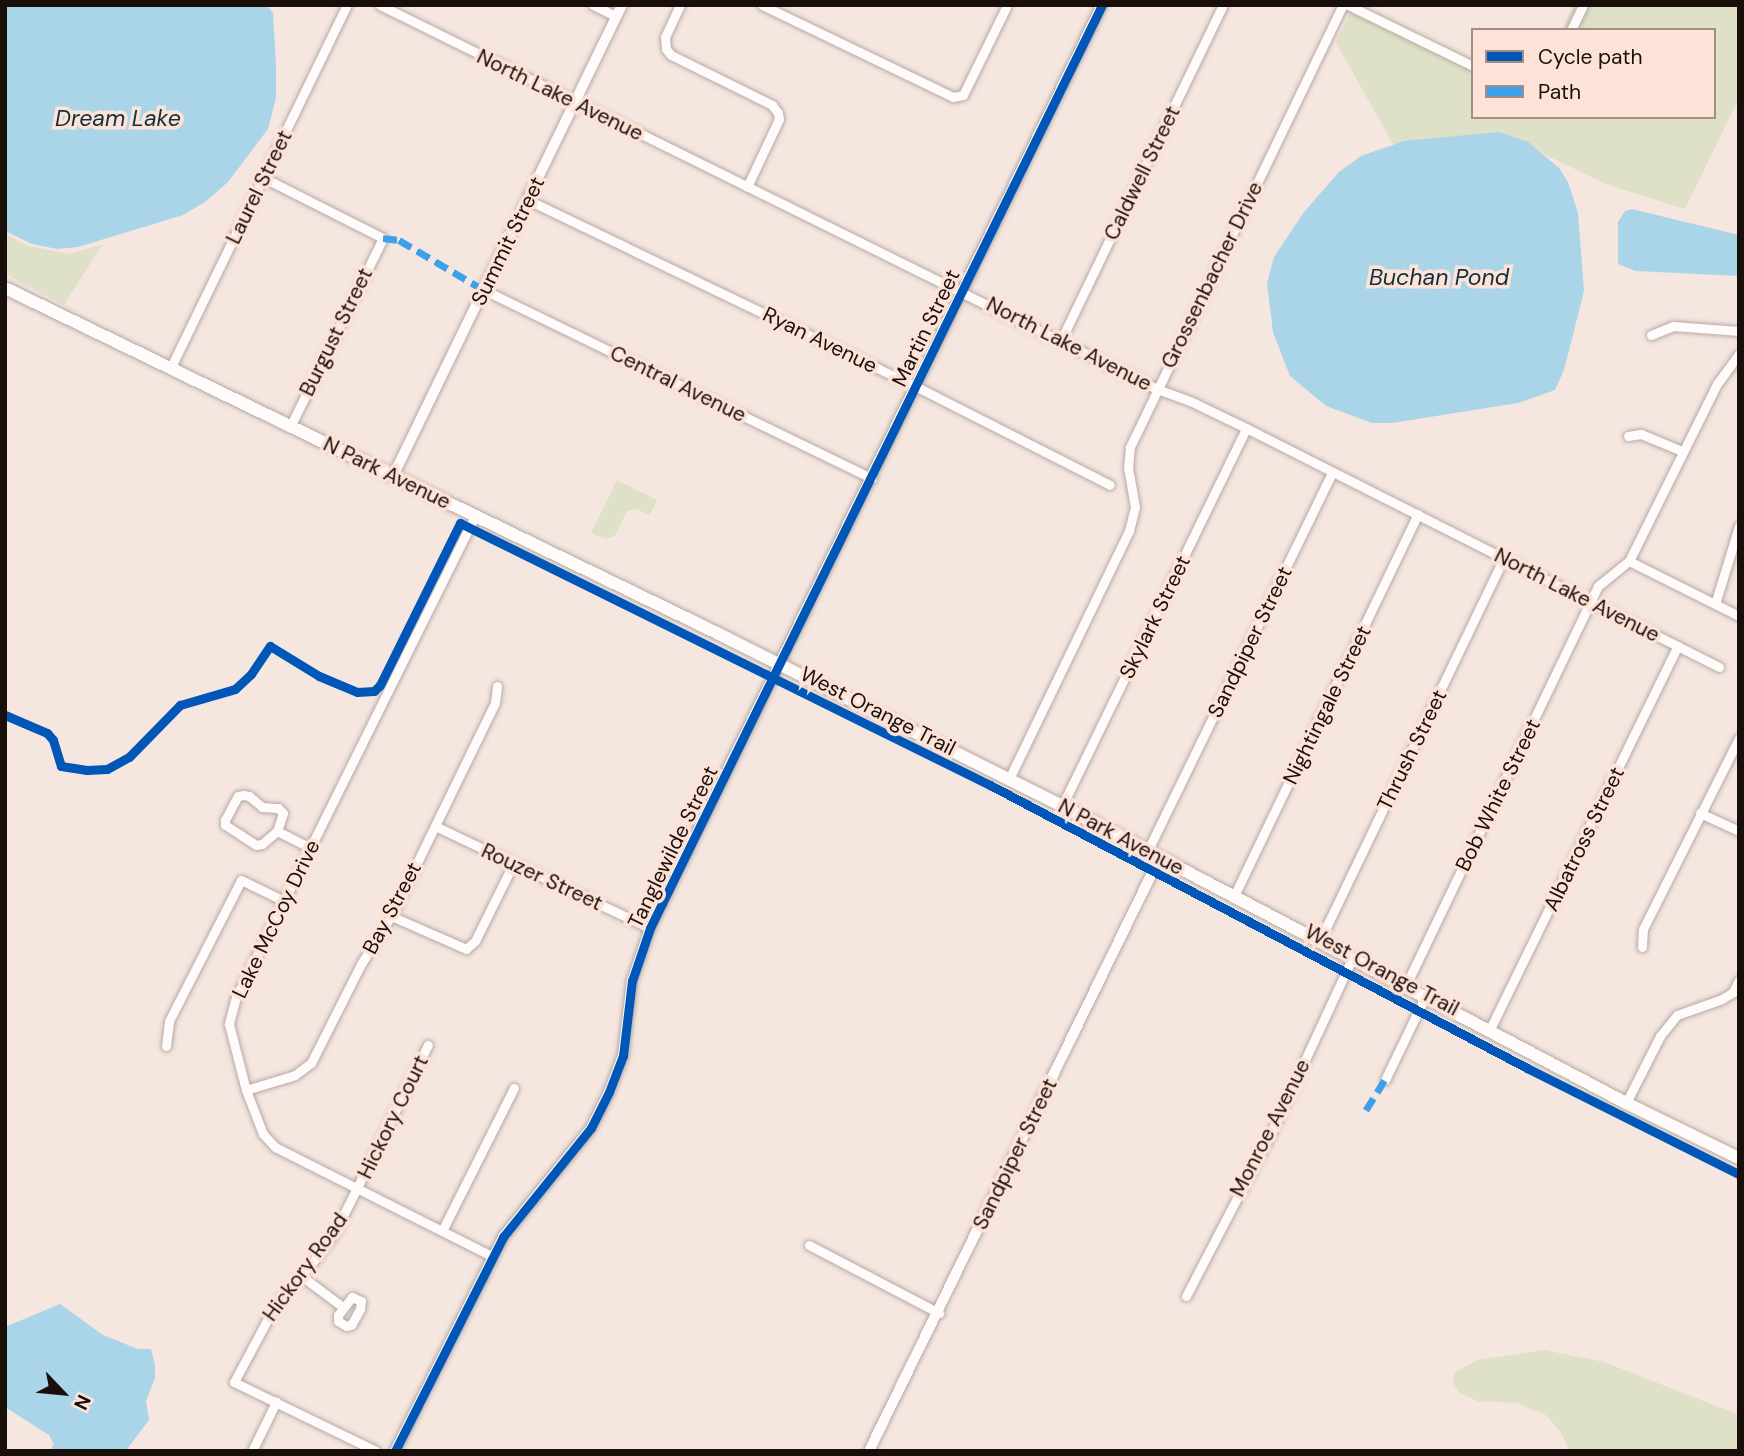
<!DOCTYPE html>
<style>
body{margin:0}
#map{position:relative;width:1744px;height:1456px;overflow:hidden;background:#f5e6e0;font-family:"DM Sans",sans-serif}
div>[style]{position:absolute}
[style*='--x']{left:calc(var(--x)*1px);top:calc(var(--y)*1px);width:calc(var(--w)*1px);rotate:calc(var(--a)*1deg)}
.green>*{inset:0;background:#dee0c7}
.water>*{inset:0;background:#aad5e8}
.roads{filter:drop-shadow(0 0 2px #b6aaa4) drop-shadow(0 0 2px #b6aaa4)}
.minor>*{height:9px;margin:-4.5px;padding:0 4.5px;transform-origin:4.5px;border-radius:4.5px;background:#fefbfa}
.tertiary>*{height:10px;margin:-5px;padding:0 5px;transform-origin:5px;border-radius:5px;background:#fefbfa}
.secondary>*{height:12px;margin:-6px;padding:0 6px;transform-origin:6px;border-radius:6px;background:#fefbfa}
.quiet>*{height:7px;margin-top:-3.5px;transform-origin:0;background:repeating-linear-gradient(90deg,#3da1e9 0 14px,transparent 0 21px)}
.cycleway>*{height:9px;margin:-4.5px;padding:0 4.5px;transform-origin:4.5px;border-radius:4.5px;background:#0057b8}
span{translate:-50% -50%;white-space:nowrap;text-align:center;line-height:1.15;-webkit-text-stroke:7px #fde2d8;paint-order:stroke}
.street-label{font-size:21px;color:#190f0a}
.water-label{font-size:23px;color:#0f303c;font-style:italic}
.frame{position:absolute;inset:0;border:7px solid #190f0a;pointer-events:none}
.legend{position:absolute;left:1471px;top:28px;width:245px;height:91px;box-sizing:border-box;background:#fde2d8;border:2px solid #a28e86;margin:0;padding:9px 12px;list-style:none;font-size:21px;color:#190f0a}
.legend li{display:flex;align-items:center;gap:14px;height:35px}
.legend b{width:35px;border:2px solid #a28e86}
.north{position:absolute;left:28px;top:1358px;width:70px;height:70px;-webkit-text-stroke:5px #fde2d8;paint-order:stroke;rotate:116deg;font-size:19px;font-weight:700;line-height:28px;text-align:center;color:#190f0a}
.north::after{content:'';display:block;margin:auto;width:24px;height:32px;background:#190f0a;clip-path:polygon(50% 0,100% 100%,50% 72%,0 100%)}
</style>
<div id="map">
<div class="green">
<div style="clip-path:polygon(1574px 5px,1739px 5px,1739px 98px,1685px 209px,1608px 185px,1517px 141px,1417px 186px,1336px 43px,1353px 7px,1473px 66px,1473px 117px,1714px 117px,1714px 30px,1562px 30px)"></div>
<div style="clip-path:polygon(5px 234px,29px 246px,69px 254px,102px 245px,64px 305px,5px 274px)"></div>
<div style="clip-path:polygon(617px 480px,657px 500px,650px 515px,636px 509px,627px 511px,615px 536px,605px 539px,591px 533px)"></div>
<div style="clip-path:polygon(1544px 1350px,1604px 1362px,1739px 1415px,1739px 1451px,1569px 1451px,1562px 1434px,1546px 1415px,1517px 1403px,1477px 1401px,1460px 1393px,1453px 1383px,1455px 1372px,1477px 1360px)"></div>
</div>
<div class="water">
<div style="clip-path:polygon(5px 5px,267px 5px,273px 13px,276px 65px,276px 98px,268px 129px,228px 182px,205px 202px,183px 215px,78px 247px,57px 249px,32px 244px,5px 231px)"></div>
<div style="clip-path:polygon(1499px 132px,1528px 142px,1559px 168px,1568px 182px,1578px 213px,1584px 291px,1564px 370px,1555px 390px,1518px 403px,1392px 423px,1372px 423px,1326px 406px,1290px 376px,1273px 332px,1267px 283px,1274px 257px,1304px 212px,1339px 172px,1361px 156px,1404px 141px)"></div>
<div style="clip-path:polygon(1632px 209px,1739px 235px,1739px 276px,1636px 271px,1618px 264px,1618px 222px,1625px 211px)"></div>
<div style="clip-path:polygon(60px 1304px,103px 1335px,138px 1349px,151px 1349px,155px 1365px,155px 1378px,146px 1401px,149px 1420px,127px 1449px,49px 1451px,54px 1445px,49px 1435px,5px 1407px,5px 1327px)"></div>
</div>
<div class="roads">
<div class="minor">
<div style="--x:380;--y:5;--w:867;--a:26.3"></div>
<div style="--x:1157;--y:389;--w:35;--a:20"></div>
<div style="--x:1190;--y:401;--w:62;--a:25.7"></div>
<div style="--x:1246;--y:428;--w:530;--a:26.81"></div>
<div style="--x:593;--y:5;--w:25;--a:26"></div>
<div style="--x:680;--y:5;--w:35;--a:115"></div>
<div style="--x:665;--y:37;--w:12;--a:85"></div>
<div style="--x:666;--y:49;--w:8;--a:50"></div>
<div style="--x:671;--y:55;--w:113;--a:26.3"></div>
<div style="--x:772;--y:105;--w:10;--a:53"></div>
<div style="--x:778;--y:113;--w:6;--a:81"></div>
<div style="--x:779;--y:119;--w:75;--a:115.2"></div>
<div style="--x:762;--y:5;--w:212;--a:25.7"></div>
<div style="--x:953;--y:97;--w:10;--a:-11"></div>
<div style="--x:963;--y:95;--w:100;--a:-63.9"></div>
<div style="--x:1348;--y:5;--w:139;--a:26"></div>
<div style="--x:1571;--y:30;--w:28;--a:-64"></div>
<div style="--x:264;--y:178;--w:133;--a:26.8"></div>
<div style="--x:383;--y:238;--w:211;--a:116.2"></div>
<div style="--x:528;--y:200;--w:432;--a:25.7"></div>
<div style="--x:917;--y:387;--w:216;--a:26.9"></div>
<div style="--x:484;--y:290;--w:431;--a:25.9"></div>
<div style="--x:1651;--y:335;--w:24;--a:-22"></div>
<div style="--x:1673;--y:326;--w:66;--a:4.3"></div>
<div style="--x:1060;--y:342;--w:374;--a:-64.2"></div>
<div style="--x:170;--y:369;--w:405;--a:-64.1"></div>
<div style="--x:1628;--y:436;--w:13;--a:-9"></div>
<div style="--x:1641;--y:434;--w:44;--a:22.5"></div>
<div style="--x:475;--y:516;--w:537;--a:116.42"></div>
<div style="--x:236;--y:997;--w:28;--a:105"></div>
<div style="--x:229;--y:1024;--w:68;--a:75.6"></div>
<div style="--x:246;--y:1090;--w:47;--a:68.9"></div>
<div style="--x:263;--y:1134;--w:18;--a:47"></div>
<div style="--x:275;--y:1147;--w:243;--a:26.7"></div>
<div style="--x:1629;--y:561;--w:123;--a:26.6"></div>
<div style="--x:1715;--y:604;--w:82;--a:-72.9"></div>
<div style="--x:1009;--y:779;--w:276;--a:-64.2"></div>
<div style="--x:1129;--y:531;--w:25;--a:-76"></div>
<div style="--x:1135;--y:507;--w:39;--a:-100"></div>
<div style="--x:1128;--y:469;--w:22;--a:-85"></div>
<div style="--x:1130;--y:447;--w:491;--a:-64.3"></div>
<div style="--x:243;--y:795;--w:6;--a:9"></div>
<div style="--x:249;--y:796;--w:17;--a:40"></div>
<div style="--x:262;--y:807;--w:16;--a:4"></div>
<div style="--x:278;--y:808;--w:7;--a:45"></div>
<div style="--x:283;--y:813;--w:19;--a:108"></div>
<div style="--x:277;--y:831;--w:20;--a:139"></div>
<div style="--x:262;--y:844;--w:6;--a:171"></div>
<div style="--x:256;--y:845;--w:37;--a:-147"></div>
<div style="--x:225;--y:825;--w:5;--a:-90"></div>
<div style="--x:225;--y:820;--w:27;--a:-62"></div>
<div style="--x:238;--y:796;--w:5;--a:-11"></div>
<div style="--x:1062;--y:806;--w:420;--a:-64"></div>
<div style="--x:1700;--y:813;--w:43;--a:24.8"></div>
<div style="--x:435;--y:826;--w:238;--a:25.4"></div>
<div style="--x:277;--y:831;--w:37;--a:27"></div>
<div style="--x:1148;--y:850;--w:420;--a:-64"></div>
<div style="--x:1234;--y:896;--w:424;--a:-64.3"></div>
<div style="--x:391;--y:916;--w:82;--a:23.7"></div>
<div style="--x:466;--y:949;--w:12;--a:-42"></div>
<div style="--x:475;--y:941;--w:86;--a:-63.7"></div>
<div style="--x:1319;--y:942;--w:426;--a:-64.3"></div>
<div style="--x:1642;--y:947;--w:18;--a:-87"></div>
<div style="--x:1643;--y:929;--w:214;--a:-63.3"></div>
<div style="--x:1405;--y:987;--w:445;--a:-64.3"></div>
<div style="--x:1598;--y:586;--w:40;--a:-39"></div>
<div style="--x:1629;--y:561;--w:198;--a:-63.6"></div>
<div style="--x:1717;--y:384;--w:37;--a:-54"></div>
<div style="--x:1489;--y:1031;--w:429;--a:-63.9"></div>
<div style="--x:166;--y:1046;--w:25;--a:-83"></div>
<div style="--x:169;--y:1021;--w:158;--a:-62.9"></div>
<div style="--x:241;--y:880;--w:48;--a:26"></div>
<div style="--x:1385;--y:1080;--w:92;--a:-64.3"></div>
<div style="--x:246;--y:1090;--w:51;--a:-17"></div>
<div style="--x:295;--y:1075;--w:20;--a:-37"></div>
<div style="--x:311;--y:1063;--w:111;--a:-63.2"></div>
<div style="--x:361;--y:964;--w:57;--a:-58"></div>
<div style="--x:391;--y:916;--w:237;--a:-64"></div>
<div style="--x:495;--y:703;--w:17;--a:-83"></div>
<div style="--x:1626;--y:1103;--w:75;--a:-63.1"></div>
<div style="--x:1660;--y:1036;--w:27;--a:-51"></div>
<div style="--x:1677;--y:1015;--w:48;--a:-19.6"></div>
<div style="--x:1722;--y:999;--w:13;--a:-32"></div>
<div style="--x:1733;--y:992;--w:13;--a:-63"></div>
<div style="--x:442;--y:1231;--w:160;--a:-63.3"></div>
<div style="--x:809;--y:1245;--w:147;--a:27.6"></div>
<div style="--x:300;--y:1275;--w:54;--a:36.7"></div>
<div style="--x:1186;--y:1296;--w:186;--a:-62.5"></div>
<div style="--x:1272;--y:1131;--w:190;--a:-65.1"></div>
<div style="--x:352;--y:1297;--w:10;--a:24"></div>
<div style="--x:361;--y:1301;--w:8;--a:97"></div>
<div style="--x:360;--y:1309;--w:18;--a:119"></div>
<div style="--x:351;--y:1325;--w:5;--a:169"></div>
<div style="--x:346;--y:1326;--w:9;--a:-148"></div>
<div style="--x:338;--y:1321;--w:6;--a:-90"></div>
<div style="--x:338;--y:1315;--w:23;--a:-52"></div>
<div style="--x:252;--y:1451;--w:55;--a:-63.9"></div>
<div style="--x:376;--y:1451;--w:158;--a:-154.1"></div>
<div style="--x:234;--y:1382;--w:85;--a:-61.9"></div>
<div style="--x:274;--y:1307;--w:65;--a:-49.4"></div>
<div style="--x:316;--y:1258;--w:39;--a:-55"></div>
<div style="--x:338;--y:1226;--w:202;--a:-63.6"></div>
</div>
<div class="tertiary">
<div style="--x:393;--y:476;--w:524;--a:-64.07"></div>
<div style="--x:395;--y:1451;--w:240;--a:-63.2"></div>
<div style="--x:503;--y:1237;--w:140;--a:-51.1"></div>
<div style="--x:591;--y:1128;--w:40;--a:-63.4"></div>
<div style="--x:609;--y:1092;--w:39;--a:-69"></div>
<div style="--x:623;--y:1056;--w:76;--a:-83.2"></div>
<div style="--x:632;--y:981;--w:56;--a:-71.2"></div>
<div style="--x:650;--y:928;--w:1028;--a:-63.91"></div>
<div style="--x:869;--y:1451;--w:661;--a:-63.9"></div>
</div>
<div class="secondary">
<div style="--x:5;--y:288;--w:791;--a:25.85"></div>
<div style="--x:717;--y:633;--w:386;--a:26.6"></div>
<div style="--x:1062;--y:806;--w:637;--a:27.77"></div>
<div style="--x:1626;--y:1103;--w:126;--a:26"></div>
</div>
</div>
<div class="quiet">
<div style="--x:383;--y:238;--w:16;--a:7"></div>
<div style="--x:399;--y:240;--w:99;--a:30.5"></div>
<div style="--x:1366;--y:1110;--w:36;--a:-58"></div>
</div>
<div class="cycleway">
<div style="--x:5;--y:715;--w:46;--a:23.2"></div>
<div style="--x:47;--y:733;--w:9;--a:49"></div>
<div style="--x:53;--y:740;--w:27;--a:73"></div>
<div style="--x:61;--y:766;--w:26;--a:9"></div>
<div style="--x:87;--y:770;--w:20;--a:-3"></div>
<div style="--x:107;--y:769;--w:25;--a:-29"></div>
<div style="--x:129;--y:757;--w:73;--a:-45.6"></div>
<div style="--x:180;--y:705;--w:57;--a:-16.2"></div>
<div style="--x:235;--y:689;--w:22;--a:-43"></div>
<div style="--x:251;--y:674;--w:34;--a:-56"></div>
<div style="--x:270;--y:646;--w:57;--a:31.5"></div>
<div style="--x:319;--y:676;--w:41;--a:22.8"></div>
<div style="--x:357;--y:692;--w:17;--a:-3"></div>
<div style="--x:374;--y:691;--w:8;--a:-45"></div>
<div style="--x:380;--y:685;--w:181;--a:-63.7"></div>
<div style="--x:460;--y:523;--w:591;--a:26.31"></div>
<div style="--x:990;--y:785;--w:607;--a:27.79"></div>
<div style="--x:1527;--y:1068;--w:237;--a:26.6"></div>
<div style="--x:395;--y:1451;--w:240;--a:-63.2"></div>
<div style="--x:503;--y:1237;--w:140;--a:-51.1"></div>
<div style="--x:591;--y:1128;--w:40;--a:-63.4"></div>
<div style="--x:609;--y:1092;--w:39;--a:-69"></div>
<div style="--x:623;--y:1056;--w:76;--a:-83.2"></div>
<div style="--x:632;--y:981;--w:56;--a:-71.2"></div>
<div style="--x:650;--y:928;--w:1028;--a:-63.91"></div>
</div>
<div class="street-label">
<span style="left:560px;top:95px;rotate:26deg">North Lake Avenue</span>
<span style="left:1142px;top:173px;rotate:-64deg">Caldwell Street</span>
<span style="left:259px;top:187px;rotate:-64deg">Laurel Street</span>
<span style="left:508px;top:241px;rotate:-64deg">Summit Street</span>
<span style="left:1212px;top:275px;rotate:-64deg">Grossenbacher Drive</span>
<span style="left:926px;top:328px;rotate:-64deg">Martin Street</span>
<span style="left:336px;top:332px;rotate:-64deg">Burgust Street</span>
<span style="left:820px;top:340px;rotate:26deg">Ryan Avenue</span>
<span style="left:1069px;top:344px;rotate:27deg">North Lake Avenue</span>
<span style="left:678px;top:384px;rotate:26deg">Central Avenue</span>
<span style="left:387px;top:473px;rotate:26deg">N Park Avenue</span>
<span style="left:1577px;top:595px;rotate:27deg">North Lake Avenue</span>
<span style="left:1155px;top:617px;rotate:-64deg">Skylark Street</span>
<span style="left:1250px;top:642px;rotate:-64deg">Sandpiper Street</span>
<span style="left:1327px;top:705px;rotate:-64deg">Nightingale Street</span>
<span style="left:878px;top:711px;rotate:27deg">West Orange Trail</span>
<span style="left:1412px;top:750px;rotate:-64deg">Thrush Street</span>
<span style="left:1498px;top:795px;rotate:-64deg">Bob White Street</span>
<span style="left:1121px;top:837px;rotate:28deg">N Park Avenue</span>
<span style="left:1584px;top:839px;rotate:-64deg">Albatross Street</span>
<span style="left:673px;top:847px;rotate:-64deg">Tanglewilde Street</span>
<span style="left:542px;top:877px;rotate:25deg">Rouzer Street</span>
<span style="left:392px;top:908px;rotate:-62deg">Bay Street</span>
<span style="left:276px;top:919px;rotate:-64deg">Lake McCoy Drive</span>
<span style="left:1382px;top:970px;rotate:28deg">West Orange Trail</span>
<span style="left:393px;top:1117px;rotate:-64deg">Hickory Court</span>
<span style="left:1270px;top:1128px;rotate:-63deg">Monroe Avenue</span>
<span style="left:1015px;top:1154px;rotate:-64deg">Sandpiper Street</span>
<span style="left:305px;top:1267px;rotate:-54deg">Hickory Road</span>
</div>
<div class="water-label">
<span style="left:118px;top:118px">Dream Lake</span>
<span style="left:1439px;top:277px">Buchan Pond</span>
</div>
<div class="frame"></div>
<ul class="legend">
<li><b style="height:9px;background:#0057b8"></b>Cycle path</li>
<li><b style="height:9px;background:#3da1e9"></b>Path</li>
</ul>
<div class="north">N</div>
</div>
